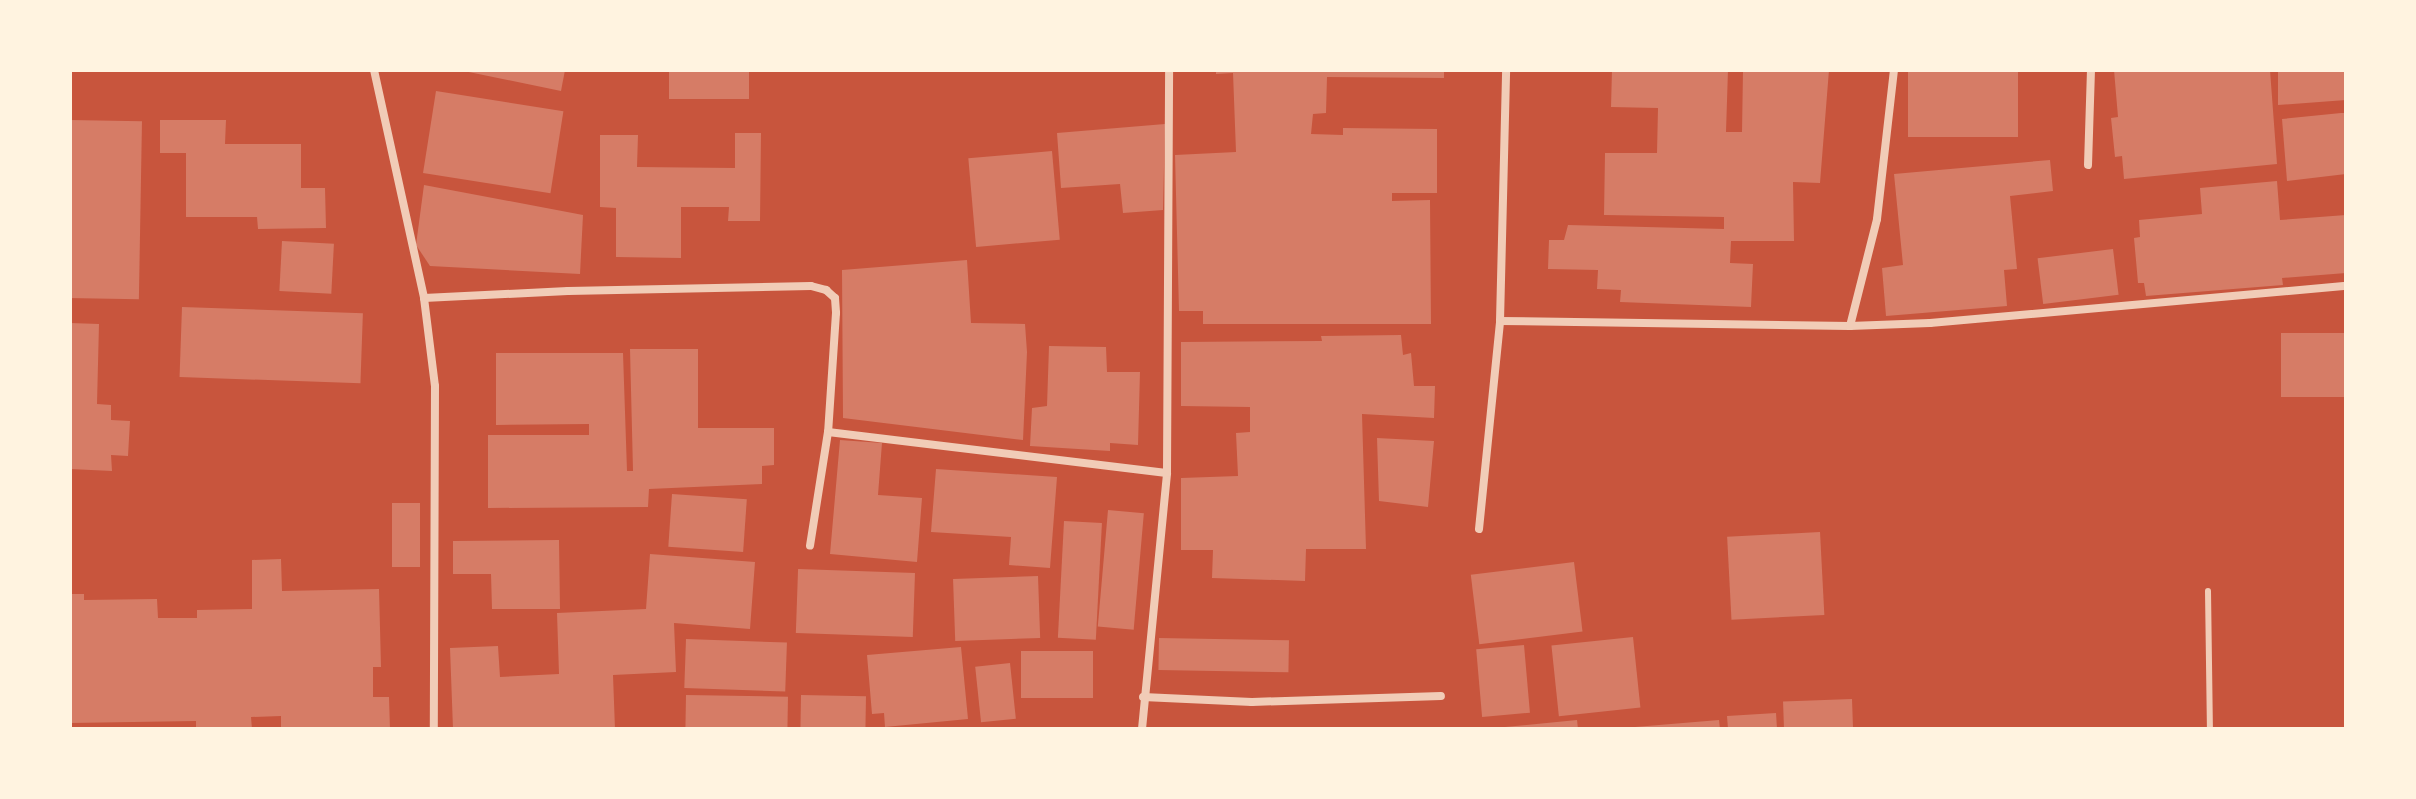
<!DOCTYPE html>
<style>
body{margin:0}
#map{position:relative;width:2416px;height:799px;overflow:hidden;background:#c8553d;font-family:"Alegreya Sans",sans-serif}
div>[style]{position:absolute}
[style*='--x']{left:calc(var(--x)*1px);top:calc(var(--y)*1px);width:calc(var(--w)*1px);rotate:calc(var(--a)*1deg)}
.building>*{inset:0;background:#d67c66;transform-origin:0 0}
.service>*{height:6px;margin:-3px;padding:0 3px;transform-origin:3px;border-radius:3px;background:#f1ccb7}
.minor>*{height:8px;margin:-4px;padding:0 4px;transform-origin:4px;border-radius:4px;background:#f1ccb7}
span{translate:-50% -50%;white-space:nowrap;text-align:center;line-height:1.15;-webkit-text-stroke:8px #fff3e0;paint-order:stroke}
.frame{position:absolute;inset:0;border:72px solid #fff3e0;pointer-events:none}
</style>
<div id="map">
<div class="building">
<div style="clip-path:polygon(459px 70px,565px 70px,561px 91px)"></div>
<div style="left:669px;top:70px;width:80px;height:29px"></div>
<div style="clip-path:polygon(1216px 70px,1444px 70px,1444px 78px,1327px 77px,1326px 113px,1313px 114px,1311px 134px,1343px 135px,1343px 128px,1437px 129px,1437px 193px,1392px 193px,1392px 201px,1430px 200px,1431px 324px,1203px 324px,1203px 311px,1179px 311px,1175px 155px,1236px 152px,1233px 73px,1216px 74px)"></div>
<div style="clip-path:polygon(1612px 70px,1728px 70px,1726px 132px,1742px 132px,1743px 70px,1829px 70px,1820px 183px,1793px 182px,1794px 241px,1731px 241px,1730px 263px,1753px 264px,1751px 307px,1620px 302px,1621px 290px,1597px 289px,1598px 270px,1548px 269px,1549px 240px,1564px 240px,1568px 225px,1724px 229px,1724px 217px,1604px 215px,1605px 153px,1657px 153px,1658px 108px,1611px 107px)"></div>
<div style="left:1908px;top:70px;width:110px;height:67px"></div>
<div style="clip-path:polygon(2114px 70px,2270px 70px,2277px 164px,2124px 179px,2122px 156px,2115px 157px,2111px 118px,2118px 117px)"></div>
<div style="clip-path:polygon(2278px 70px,2346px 70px,2346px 100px,2278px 105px)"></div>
<div style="left:436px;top:91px;width:129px;height:83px;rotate:9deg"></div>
<div style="clip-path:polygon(2341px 113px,2346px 113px,2346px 174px,2287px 181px,2282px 119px)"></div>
<div style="left:70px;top:120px;width:72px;height:178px;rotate:1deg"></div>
<div style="clip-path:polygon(160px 120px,226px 120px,225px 144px,301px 144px,301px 188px,325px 188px,326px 228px,258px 229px,257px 217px,186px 217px,186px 153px,160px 153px)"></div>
<div style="clip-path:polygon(1165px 124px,1163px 210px,1123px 213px,1120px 184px,1061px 188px,1057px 133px)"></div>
<div style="clip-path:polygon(735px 133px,761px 133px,760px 221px,728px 221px,729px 207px,681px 207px,681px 258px,616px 257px,616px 208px,600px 207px,600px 135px,638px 135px,637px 167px,735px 168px)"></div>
<div style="left:1052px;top:151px;width:89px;height:84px;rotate:85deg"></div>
<div style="clip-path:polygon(2050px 160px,2053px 191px,2010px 196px,2017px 269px,2004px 270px,2007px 306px,1886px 316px,1882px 268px,1903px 265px,1894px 174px)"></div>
<div style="clip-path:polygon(2277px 181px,2280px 220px,2346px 215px,2346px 273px,2282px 278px,2283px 285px,2146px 296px,2144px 283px,2138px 283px,2134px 238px,2140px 237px,2139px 220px,2202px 214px,2200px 188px)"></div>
<div style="clip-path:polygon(424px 185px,583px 215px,580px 274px,430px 266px,416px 245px)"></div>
<div style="left:282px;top:241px;width:52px;height:50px;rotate:3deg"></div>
<div style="left:2113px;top:249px;width:46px;height:76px;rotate:83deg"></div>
<div style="clip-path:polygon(967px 260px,971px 323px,1025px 324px,1027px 352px,1023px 440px,843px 418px,842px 270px)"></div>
<div style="left:182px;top:307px;width:181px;height:70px;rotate:2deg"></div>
<div style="clip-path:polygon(70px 323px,99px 324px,97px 404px,111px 405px,111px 420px,130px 421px,128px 456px,111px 455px,112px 471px,70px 469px)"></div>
<div style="left:2346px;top:333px;width:64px;height:65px;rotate:90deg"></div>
<div style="clip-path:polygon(1401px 335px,1403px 355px,1411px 353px,1414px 386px,1435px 386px,1434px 418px,1362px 414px,1366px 549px,1306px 549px,1305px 581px,1212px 578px,1213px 550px,1181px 550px,1181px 478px,1238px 476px,1236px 433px,1250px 432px,1250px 407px,1181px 406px,1181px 342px,1322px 341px,1321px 336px)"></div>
<div style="clip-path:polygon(1049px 346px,1106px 347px,1107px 372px,1140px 372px,1138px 445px,1110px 443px,1110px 451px,1030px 446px,1032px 408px,1047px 406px)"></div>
<div style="clip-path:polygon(630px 349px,698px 349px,698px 428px,774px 428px,774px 465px,762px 466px,762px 484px,649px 489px,648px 507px,488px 508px,488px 435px,589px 435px,589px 424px,496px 425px,496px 353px,623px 353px,627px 471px,633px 471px)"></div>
<div style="clip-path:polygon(1377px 438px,1434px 441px,1428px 507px,1379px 501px)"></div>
<div style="clip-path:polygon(840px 440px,882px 443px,878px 495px,922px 498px,917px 562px,830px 554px)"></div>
<div style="clip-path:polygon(936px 469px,1057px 477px,1050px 568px,1009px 565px,1011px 537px,931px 532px)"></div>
<div style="left:672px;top:494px;width:75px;height:53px;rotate:4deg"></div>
<div style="left:420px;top:503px;width:64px;height:28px;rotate:90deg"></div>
<div style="left:1108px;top:510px;width:36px;height:117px;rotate:5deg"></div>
<div style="left:1064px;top:521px;width:38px;height:117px;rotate:3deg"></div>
<div style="left:1820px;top:532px;width:83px;height:93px;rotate:87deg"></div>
<div style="clip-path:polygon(559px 540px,560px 609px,492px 609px,491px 574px,453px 574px,453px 541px)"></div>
<div style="clip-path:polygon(650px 554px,755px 562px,750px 629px,674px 623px,676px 672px,613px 675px,615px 729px,453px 729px,450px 648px,498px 646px,500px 677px,559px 674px,557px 613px,646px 609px)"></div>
<div style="clip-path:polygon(281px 559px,282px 591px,379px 589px,381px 667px,373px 667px,373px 697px,389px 697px,390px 729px,281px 729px,281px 716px,251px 717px,252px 729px,196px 729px,196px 721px,70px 723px,70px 594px,84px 594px,84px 600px,157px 599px,158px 618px,197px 618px,197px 610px,252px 609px,252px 560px)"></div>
<div style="left:1574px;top:562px;width:70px;height:104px;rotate:83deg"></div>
<div style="left:915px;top:573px;width:64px;height:117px;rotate:92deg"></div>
<div style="left:1038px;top:576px;width:62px;height:85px;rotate:88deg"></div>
<div style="left:1633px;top:637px;width:71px;height:82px;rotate:84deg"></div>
<div style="left:1159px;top:638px;width:130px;height:32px;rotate:1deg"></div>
<div style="left:686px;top:639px;width:101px;height:49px;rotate:2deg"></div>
<div style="left:1524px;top:645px;width:68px;height:48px;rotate:85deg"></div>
<div style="clip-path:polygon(961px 647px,968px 719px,885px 727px,884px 713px,872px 714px,867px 655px)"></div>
<div style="left:1093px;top:651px;width:47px;height:72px;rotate:90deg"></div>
<div style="left:1010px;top:663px;width:56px;height:35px;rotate:84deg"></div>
<div style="left:686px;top:695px;width:102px;height:34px;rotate:1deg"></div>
<div style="left:801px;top:695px;width:65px;height:34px;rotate:1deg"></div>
<div style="left:1852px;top:699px;width:30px;height:69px;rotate:88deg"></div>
<div style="clip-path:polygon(1776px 713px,1777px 729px,1728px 729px,1727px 716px)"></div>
<div style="clip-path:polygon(1577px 720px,1578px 729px,1505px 729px,1505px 727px)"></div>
<div style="clip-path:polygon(1719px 720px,1720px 729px,1635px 729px,1635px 727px)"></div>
</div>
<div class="service">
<div style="--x:2208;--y:591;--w:138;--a:89.2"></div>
</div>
<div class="minor">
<div style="--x:374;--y:70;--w:233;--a:77.6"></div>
<div style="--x:424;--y:298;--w:89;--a:82.9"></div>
<div style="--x:435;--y:386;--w:343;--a:90.2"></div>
<div style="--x:2088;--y:165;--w:95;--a:-88.2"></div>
<div style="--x:424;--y:298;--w:144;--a:-2.8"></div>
<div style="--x:568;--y:291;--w:243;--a:-1.2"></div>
<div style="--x:811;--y:286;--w:16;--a:15"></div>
<div style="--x:826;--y:290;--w:12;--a:42"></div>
<div style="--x:835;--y:298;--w:15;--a:86"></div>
<div style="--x:836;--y:313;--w:119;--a:93.8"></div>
<div style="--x:828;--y:432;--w:115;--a:99"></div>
<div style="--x:1500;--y:321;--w:350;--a:0.8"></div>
<div style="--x:1850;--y:326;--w:110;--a:-75.8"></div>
<div style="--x:1877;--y:219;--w:150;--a:-83.5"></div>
<div style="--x:1850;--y:326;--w:80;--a:-2.1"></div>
<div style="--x:1930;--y:323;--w:418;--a:-5.1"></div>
<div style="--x:828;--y:432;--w:341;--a:6.9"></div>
<div style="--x:1479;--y:529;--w:209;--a:-84.2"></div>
<div style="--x:1500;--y:321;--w:251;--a:-88.6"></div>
<div style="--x:1143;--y:697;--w:109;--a:2.6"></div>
<div style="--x:1252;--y:702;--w:189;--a:-1.8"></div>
<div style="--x:1142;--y:729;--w:257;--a:-84.4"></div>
<div style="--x:1167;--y:473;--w:403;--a:-89.7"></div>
</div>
<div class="frame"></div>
</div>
